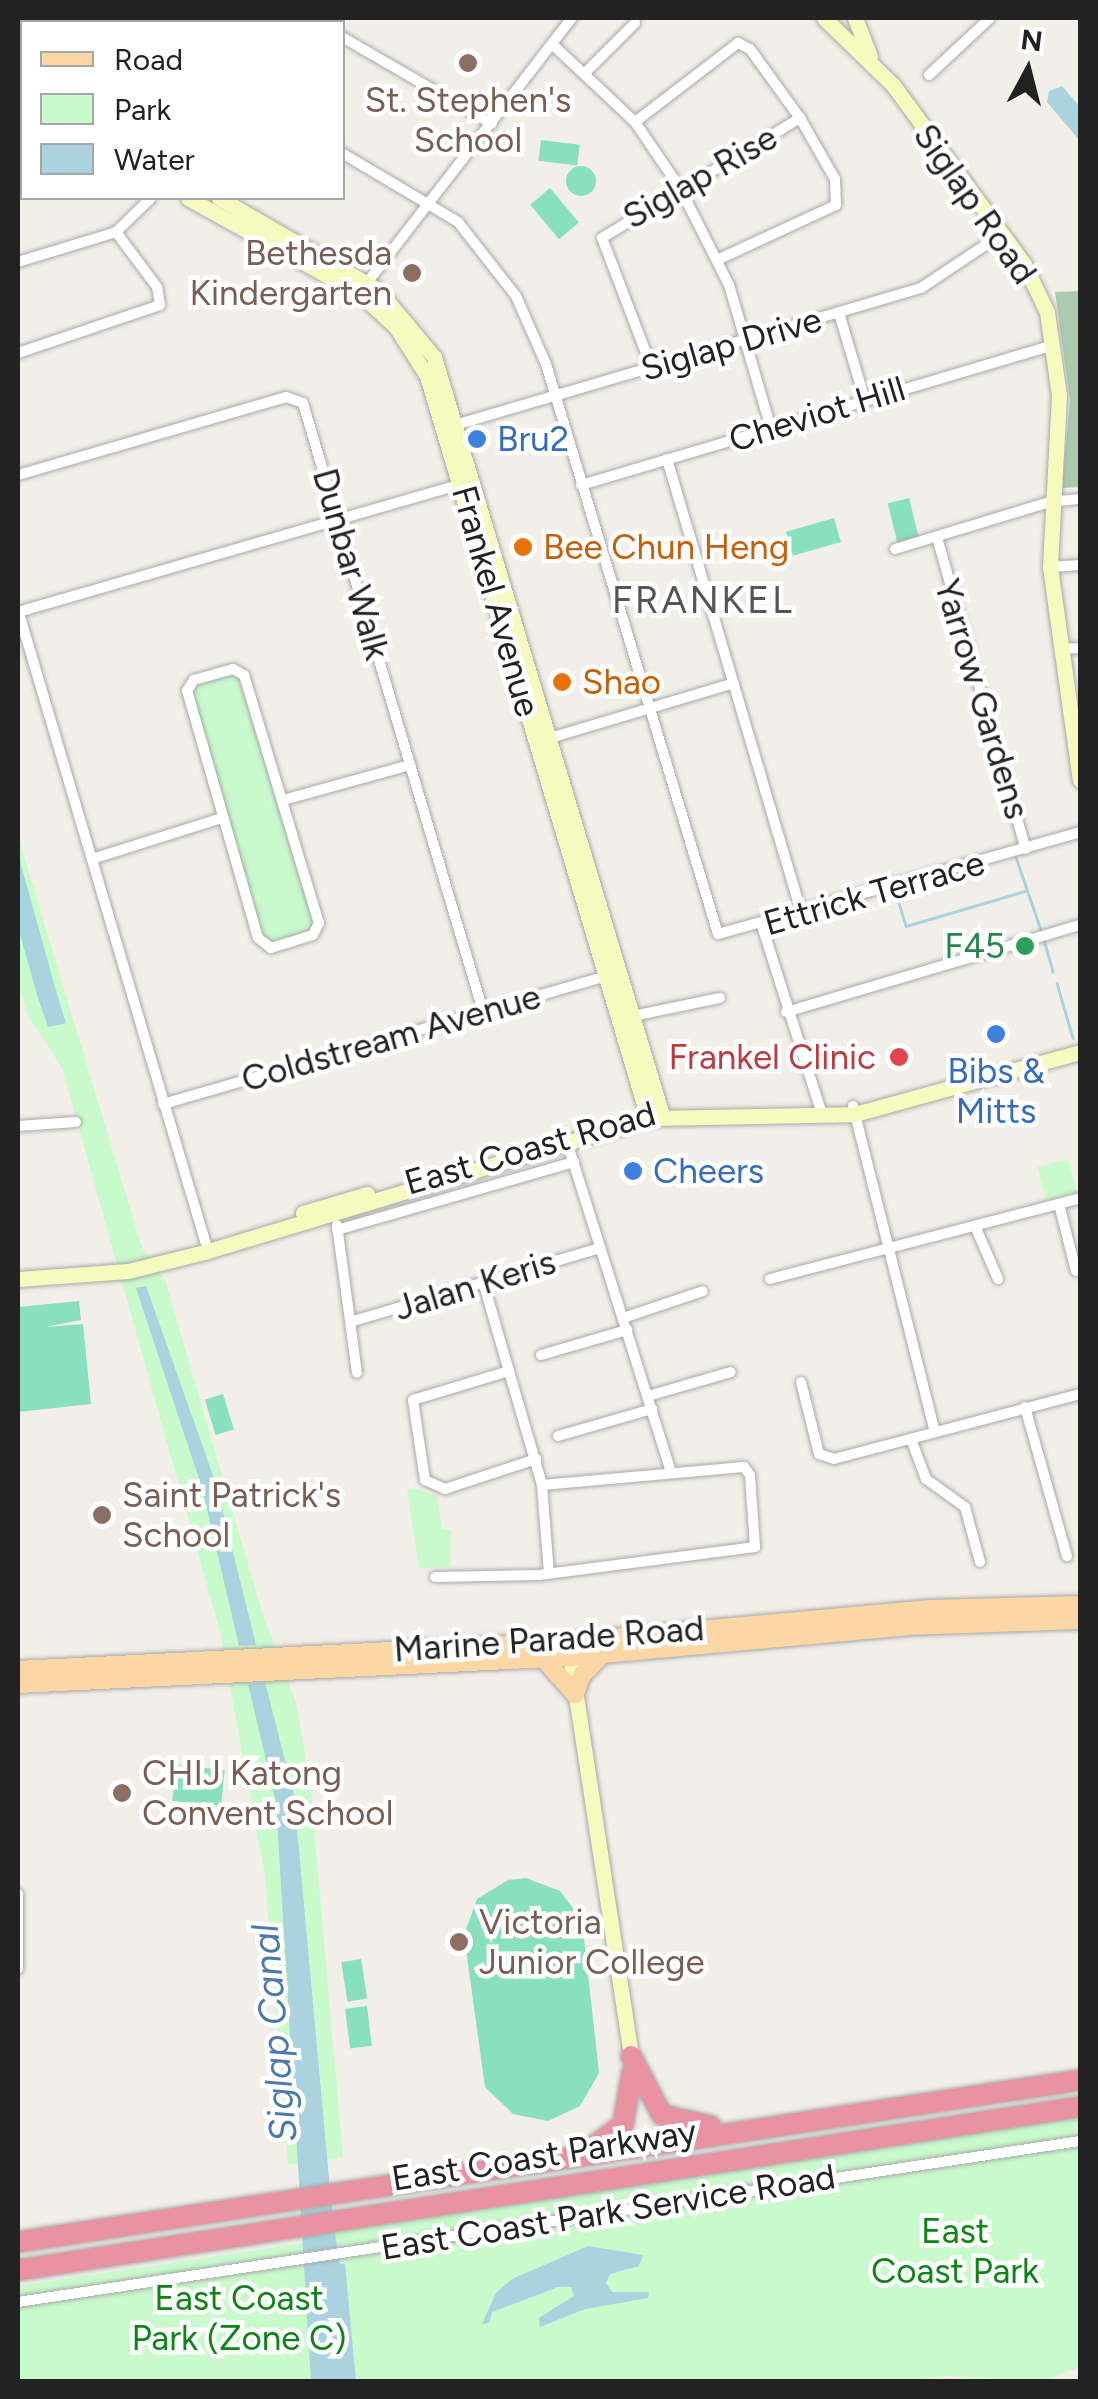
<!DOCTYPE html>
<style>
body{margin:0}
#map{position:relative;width:1098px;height:2399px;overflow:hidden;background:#f2efe9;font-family:Figtree,sans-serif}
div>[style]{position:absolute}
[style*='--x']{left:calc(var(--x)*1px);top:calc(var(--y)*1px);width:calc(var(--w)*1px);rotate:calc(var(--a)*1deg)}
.cemetery>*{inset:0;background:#aacbaf}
.park>*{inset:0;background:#c8facc;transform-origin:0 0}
.pitch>*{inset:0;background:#88e0be;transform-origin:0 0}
.round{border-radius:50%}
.water>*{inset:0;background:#aad3df}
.stream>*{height:2.5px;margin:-1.25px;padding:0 1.25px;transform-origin:1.25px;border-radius:1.25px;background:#aad3df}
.roads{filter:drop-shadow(0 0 2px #a9a9a9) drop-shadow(0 0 2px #a9a9a9)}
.street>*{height:10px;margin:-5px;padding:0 5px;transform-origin:5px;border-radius:5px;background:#fff}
.secondary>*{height:15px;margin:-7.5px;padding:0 7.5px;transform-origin:7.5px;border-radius:7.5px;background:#f7fabf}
.primary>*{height:18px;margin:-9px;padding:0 9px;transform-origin:9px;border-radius:9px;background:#fcd6a4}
.highway>*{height:20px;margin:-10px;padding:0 10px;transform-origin:10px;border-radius:10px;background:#e892a2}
.dots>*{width:28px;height:28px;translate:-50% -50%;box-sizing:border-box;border:5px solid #fff;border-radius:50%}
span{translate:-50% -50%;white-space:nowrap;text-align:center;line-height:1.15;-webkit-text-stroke:9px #fff;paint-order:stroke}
.education-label{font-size:35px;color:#785e54}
.right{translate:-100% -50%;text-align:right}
.left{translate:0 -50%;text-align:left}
.street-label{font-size:35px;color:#222}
.shop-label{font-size:35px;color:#366cbe}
.food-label{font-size:35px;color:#c56008}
.leisure-label{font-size:35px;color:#27864d}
.health-label{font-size:35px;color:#be3a42}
.park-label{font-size:35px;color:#0c8416}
.neighbourhood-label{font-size:38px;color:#555;letter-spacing:2.5px}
.water-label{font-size:38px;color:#4a7aab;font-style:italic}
.frame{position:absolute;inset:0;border:20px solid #222;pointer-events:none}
.legend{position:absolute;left:20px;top:20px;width:325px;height:180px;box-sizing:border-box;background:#fff;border:2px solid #a7a7a7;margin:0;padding:12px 18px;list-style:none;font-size:30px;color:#222}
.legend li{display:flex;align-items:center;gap:20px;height:50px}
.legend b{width:50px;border:2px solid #a7a7a7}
.north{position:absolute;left:978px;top:20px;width:100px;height:100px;-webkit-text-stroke:8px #fff;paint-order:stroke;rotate:7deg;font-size:28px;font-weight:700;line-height:40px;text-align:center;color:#222}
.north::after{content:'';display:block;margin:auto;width:35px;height:45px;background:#222;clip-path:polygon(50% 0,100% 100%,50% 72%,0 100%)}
</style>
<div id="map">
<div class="cemetery">
<div style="clip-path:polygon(1080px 291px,1080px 487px,1062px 488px,1070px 400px,1055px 292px)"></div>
</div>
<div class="park">
<div style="clip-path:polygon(240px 671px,319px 923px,313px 935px,263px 945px,189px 685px)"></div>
<div style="clip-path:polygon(18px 836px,141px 1245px,165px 1280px,262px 1612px,296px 1703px,310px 1782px,343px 2157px,288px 2165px,265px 1875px,219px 1628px,62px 1068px,27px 1014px,18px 981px)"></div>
<div style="left:1068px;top:1159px;width:34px;height:32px;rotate:75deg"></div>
<div style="clip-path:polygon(417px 1489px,437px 1496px,442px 1529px,451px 1530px,450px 1567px,419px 1568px,407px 1490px)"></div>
<div style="clip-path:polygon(1080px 2107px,1080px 2367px,1042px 2381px,944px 2376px,894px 2382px,18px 2382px,18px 2286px,304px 2243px,378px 2215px)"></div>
</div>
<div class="pitch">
<div style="left:541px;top:140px;width:39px;height:21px;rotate:7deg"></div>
<div class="round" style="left:566px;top:166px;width:30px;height:30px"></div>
<div style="left:550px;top:188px;width:45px;height:26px;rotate:50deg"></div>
<div style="left:909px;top:498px;width:41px;height:22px;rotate:76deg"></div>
<div style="left:834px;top:518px;width:25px;height:50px;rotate:74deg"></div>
<div style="clip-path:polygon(79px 1301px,81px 1320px,45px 1327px,83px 1324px,91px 1404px,18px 1412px,18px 1307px)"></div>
<div style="left:223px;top:1394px;width:37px;height:19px;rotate:73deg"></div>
<div style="left:176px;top:1765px;width:49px;height:36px;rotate:6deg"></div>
<div style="clip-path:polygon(526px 1878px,560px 1891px,582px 1920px,599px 2073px,580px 2106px,548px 2121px,513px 2114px,485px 2087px,464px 1935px,477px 1899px,508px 1880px)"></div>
<div style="left:361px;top:1959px;width:40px;height:20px;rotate:81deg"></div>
<div style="left:367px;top:2006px;width:40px;height:22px;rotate:83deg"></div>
</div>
<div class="water">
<div style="clip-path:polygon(1062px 86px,1080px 107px,1080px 141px,1047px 102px,1049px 91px)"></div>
<div style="clip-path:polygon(18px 854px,57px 994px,66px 1023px,48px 1027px,38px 998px,18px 927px)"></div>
<div style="clip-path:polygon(146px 1286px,216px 1484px,256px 1645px,239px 1646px,202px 1488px,136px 1288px)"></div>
<div style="clip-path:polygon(265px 1682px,294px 1796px,333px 2222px,340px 2264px,345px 2264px,356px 2381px,311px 2381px,276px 1803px,248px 1684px)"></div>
<div style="clip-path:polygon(588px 2246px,643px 2255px,639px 2266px,610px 2274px,606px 2283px,612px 2292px,649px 2292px,648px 2298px,585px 2309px,540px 2327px,539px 2318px,574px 2296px,571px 2287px,558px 2287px,492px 2312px,489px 2323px,482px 2324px,496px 2293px,512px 2279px)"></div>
</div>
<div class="stream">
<div style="--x:1016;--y:857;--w:80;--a:71.1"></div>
<div style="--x:896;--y:893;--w:34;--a:73"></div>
<div style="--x:906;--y:926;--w:124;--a:-16.4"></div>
<div style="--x:1044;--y:940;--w:33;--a:74"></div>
<div style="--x:1057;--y:983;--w:57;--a:73.8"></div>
<div style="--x:1079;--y:1062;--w:6;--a:81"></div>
</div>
<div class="roads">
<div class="street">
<div style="--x:101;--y:18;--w:11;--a:22"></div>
<div style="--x:309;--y:18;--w:9;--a:27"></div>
<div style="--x:133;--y:22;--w:4;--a:-63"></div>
<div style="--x:342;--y:37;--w:173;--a:30.1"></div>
<div style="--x:552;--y:44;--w:114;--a:43.2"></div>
<div style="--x:635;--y:122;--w:80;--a:55.7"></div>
<div style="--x:680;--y:188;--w:109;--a:63.2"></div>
<div style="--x:729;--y:285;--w:150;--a:73.7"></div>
<div style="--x:587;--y:71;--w:68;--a:-45"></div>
<div style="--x:929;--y:75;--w:83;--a:-43.1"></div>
<div style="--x:635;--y:122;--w:130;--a:-37.5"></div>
<div style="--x:738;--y:43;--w:13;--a:27"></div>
<div style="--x:750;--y:49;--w:85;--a:54.1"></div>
<div style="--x:800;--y:118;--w:70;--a:60.2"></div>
<div style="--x:835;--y:179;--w:26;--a:88"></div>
<div style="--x:836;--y:205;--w:129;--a:155.2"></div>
<div style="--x:342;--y:153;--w:135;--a:30.7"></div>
<div style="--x:458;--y:222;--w:94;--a:51.9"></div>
<div style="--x:516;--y:296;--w:74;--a:66.2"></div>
<div style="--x:546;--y:364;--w:595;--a:73.21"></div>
<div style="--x:718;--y:934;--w:376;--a:-15.7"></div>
<div style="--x:18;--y:169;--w:4;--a:-27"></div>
<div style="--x:18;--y:262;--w:102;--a:-17"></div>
<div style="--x:116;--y:232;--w:49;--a:-44.2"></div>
<div style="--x:363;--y:288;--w:341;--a:-52.3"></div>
<div style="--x:839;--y:313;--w:91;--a:73.4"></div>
<div style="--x:18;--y:353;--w:150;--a:-18.7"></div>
<div style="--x:160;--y:305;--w:18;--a:-99"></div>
<div style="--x:157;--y:287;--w:69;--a:-126.7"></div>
<div style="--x:651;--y:366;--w:137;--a:-110.9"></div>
<div style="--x:602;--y:238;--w:232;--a:-31.2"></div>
<div style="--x:452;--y:426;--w:489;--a:-16.4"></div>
<div style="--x:921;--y:288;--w:97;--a:-33.7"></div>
<div style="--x:667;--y:459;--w:475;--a:73.5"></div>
<div style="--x:18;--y:475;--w:279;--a:-16.2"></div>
<div style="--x:286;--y:397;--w:18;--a:19"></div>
<div style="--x:303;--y:403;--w:634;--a:73.51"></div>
<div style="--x:581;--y:485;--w:492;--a:-16.5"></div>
<div style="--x:938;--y:541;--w:320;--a:74.1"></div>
<div style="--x:895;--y:549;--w:162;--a:-16.9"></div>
<div style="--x:1050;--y:502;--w:30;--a:-6"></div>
<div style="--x:1050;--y:567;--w:30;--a:-4"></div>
<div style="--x:18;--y:610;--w:669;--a:73.49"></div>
<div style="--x:18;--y:612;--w:462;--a:-16.1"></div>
<div style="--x:1060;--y:649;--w:20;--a:-3"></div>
<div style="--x:233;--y:669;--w:13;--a:29"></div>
<div style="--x:244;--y:675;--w:259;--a:73.2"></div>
<div style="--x:319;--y:923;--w:13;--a:117"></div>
<div style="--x:313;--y:935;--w:44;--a:162.8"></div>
<div style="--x:271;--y:948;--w:16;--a:-142"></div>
<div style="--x:258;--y:938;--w:257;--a:-106"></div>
<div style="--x:187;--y:691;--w:13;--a:-58"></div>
<div style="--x:194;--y:680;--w:41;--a:-15.8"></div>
<div style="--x:543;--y:740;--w:199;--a:-16.6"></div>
<div style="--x:283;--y:800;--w:132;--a:-15.4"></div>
<div style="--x:92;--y:859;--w:136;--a:-17.5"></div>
<div style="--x:762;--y:926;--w:197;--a:72.3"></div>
<div style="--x:786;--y:1012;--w:307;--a:-16.5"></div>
<div style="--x:628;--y:1017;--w:94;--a:-11.7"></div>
<div style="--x:163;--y:1104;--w:464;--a:-16.1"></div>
<div style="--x:853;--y:1106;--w:336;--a:75.9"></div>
<div style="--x:18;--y:1126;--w:58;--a:-3.9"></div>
<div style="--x:566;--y:1139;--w:349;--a:72.5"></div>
<div style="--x:1059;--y:1204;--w:69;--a:75.8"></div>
<div style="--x:337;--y:1225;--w:149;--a:82.3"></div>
<div style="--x:975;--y:1226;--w:58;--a:66.5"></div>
<div style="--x:337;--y:1230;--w:247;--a:-16"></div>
<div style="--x:770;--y:1279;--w:320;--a:-14.6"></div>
<div style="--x:484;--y:1285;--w:208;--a:73.8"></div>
<div style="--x:542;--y:1485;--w:88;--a:85.5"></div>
<div style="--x:623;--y:1318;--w:84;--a:-18.6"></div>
<div style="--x:350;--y:1322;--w:261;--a:-16.5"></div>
<div style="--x:541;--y:1355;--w:90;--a:-16.2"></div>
<div style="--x:509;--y:1371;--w:100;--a:163.2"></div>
<div style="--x:413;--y:1400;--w:81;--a:81.5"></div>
<div style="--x:425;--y:1480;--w:22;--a:24"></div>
<div style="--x:445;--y:1489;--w:96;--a:-18.2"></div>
<div style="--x:801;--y:1382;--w:74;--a:76"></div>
<div style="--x:819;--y:1454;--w:16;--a:18"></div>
<div style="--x:834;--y:1459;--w:254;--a:-14.8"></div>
<div style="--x:648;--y:1396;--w:86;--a:-16.1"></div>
<div style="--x:1025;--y:1407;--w:155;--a:74.3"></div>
<div style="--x:558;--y:1436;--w:98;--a:-16"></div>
<div style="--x:911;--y:1439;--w:43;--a:69.4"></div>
<div style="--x:926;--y:1479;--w:48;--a:35.7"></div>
<div style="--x:965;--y:1507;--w:57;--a:74.7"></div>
<div style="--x:435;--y:1577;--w:104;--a:-1.1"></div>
<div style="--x:539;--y:1575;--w:218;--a:-7.4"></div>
<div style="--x:755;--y:1547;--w:72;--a:-94"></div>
<div style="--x:750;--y:1475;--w:10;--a:-127"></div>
<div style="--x:744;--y:1467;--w:203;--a:174.9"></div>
<div style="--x:18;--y:1894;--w:75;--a:90"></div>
<div style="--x:18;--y:2302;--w:1074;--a:-8.62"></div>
</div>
<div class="secondary">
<div style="--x:824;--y:18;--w:96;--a:44.2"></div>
<div style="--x:893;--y:85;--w:222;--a:53.8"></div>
<div style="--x:1024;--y:264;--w:53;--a:64.4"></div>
<div style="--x:1047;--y:312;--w:84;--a:81.8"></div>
<div style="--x:1059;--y:395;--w:172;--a:93"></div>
<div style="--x:1050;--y:567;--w:215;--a:82"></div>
<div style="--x:855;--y:18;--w:41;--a:68.5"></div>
<div style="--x:18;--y:84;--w:5;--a:37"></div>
<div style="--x:18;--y:102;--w:5;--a:37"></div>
<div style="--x:188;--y:198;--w:196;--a:29.1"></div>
<div style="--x:359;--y:293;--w:50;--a:42.6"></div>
<div style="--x:396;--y:327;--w:58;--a:57.7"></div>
<div style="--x:427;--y:376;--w:774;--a:73.41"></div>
<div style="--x:219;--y:198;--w:184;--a:30.1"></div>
<div style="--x:378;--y:290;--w:87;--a:50.1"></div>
<div style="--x:434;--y:357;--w:792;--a:73.26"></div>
<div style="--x:303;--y:1213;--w:67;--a:-16.5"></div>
<div style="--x:18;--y:1279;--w:110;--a:-4.2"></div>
<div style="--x:128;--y:1271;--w:82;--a:-14"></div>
<div style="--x:208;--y:1251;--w:460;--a:-16.8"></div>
<div style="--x:648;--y:1118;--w:207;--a:-1.1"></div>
<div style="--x:855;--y:1114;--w:233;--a:-15.4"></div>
<div style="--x:569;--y:1650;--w:411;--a:81.3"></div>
</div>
<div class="primary">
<div style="--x:544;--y:1659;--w:47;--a:48.5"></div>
<div style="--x:18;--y:1670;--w:551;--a:-2.91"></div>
<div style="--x:568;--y:1642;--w:364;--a:-5.2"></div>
<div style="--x:930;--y:1609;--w:150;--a:-1.5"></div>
<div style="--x:18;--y:1684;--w:553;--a:-2.8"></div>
<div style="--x:570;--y:1657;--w:339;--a:-5.2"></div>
<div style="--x:908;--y:1626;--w:172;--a:-2"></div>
<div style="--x:575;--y:1694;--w:20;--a:-70"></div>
<div style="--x:582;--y:1675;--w:29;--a:-46"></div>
</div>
<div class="highway">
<div style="--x:631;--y:2056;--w:67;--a:62.3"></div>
<div style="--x:662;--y:2115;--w:50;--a:12.7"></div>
<div style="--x:593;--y:2147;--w:38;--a:-37"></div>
<div style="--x:623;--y:2124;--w:52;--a:-80"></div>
<div style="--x:18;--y:2242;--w:1074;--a:-8.67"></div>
<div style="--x:18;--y:2270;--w:1074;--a:-8.73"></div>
</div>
</div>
<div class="dots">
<div style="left:468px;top:63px;background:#8d6e63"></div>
<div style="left:412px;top:273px;background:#8d6e63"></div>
<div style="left:477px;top:439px;background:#3f7fe0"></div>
<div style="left:523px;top:547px;background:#e8710a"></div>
<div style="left:562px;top:682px;background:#e8710a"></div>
<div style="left:1025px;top:946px;background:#2e9e5b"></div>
<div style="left:996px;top:1034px;background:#3f7fe0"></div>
<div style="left:899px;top:1057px;background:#e0444e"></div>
<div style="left:633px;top:1171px;background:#3f7fe0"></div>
<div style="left:102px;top:1515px;background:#8d6e63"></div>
<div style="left:122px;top:1793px;background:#8d6e63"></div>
<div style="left:459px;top:1942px;background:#8d6e63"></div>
</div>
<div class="education-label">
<span style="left:468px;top:120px">St. Stephen's<br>School</span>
<span class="right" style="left:392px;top:273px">Bethesda<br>Kindergarten</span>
<span class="left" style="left:122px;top:1515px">Saint Patrick's<br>School</span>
<span class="left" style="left:142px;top:1793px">CHIJ Katong<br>Convent School</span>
<span class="left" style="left:479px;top:1942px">Victoria<br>Junior College</span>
</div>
<div class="street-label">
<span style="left:700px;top:177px;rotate:-30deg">Siglap Rise</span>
<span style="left:975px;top:204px;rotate:55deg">Siglap Road</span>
<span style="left:731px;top:344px;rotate:-16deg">Siglap Drive</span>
<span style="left:817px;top:414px;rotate:-17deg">Cheviot Hill</span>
<span style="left:351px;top:564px;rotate:74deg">Dunbar Walk</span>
<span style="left:496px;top:601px;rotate:74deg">Frankel Avenue</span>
<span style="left:982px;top:699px;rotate:73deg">Yarrow Gardens</span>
<span style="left:874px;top:893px;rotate:-16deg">Ettrick Terrace</span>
<span style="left:391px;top:1038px;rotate:-16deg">Coldstream Avenue</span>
<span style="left:530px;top:1148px;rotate:-16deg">East Coast Road</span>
<span style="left:475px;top:1285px;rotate:-17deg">Jalan Keris</span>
<span style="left:549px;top:1639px;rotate:-4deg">Marine Parade Road</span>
<span style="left:544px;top:2155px;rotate:-9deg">East Coast Parkway</span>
<span style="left:608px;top:2212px;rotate:-9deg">East Coast Park Service Road</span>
</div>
<div class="shop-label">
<span class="left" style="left:497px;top:439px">Bru2</span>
<span style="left:996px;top:1091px">Bibs &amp;<br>Mitts</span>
<span class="left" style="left:653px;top:1171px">Cheers</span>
</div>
<div class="food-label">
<span class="left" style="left:543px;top:547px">Bee Chun Heng</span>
<span class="left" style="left:582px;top:682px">Shao</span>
</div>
<div class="leisure-label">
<span class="right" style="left:1005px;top:946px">F45</span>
</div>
<div class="health-label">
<span class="right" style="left:876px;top:1057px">Frankel Clinic</span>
</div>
<div class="park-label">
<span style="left:955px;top:2251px">East<br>Coast Park</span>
<span style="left:239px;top:2318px">East Coast<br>Park (Zone C)</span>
</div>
<div class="neighbourhood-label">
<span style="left:703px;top:601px">FRANKEL</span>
</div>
<div class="water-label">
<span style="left:275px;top:2033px;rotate:-95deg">Siglap Canal</span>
</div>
<div class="frame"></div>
<ul class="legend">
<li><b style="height:12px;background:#fcd6a4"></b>Road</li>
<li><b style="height:28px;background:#c8facc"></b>Park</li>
<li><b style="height:28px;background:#aad3df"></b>Water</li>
</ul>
<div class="north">N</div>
</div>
